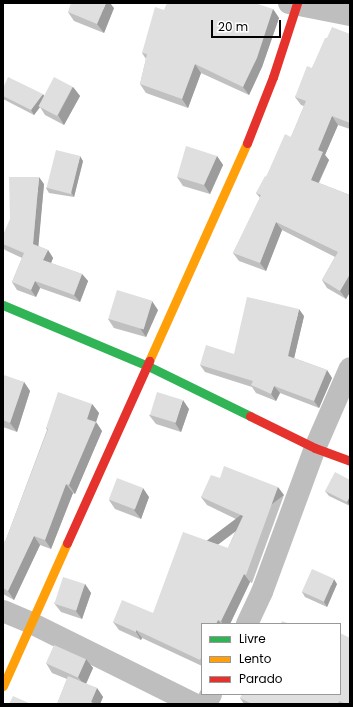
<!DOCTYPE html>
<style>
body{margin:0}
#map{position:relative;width:353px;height:707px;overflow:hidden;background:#fff;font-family:Poppins,sans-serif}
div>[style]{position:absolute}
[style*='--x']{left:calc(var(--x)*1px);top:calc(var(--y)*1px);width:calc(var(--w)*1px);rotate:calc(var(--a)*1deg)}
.street>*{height:22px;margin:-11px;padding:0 11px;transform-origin:11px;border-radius:11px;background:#bebebe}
.fast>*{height:9px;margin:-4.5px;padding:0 4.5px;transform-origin:4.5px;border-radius:4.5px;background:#30b455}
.slow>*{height:9px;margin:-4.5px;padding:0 4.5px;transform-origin:4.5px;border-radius:4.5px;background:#ff9f0a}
.jam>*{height:9px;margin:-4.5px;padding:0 4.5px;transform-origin:4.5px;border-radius:4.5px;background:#e5322d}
.wall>*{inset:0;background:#c0c0c0}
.shaded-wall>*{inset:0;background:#9c9c9c;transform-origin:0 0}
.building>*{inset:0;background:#dfdfdf;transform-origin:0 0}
span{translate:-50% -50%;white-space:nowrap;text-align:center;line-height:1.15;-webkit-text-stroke:3px #fff;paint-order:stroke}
.frame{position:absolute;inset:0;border:4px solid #000;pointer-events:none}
.legend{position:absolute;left:201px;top:623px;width:140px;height:72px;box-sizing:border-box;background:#fff;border:1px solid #999;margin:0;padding:5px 7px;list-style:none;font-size:12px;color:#000}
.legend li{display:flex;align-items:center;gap:8px;height:20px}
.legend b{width:20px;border:1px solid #999}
.scale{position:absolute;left:211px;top:20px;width:70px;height:18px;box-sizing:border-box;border:2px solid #000;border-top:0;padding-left:5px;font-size:12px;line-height:14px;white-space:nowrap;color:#000;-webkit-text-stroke:3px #fff;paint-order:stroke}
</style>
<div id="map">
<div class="street">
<div style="--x:289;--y:3;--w:62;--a:11.1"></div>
<div style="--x:3;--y:611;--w:30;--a:23"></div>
<div style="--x:31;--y:623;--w:182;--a:26.4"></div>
<div style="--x:247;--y:624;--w:35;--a:-65"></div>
<div style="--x:262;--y:592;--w:153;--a:-69.8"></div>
<div style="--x:315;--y:448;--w:87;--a:-66.4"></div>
<div style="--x:206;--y:704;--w:11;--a:-63"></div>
</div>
<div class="fast">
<div style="--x:3;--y:305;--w:155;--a:22.8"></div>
<div style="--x:146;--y:365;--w:116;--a:26.1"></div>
</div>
<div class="slow">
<div style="--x:149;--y:361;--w:239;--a:-65.8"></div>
<div style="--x:3;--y:686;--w:157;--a:-65.9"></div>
</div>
<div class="jam">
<div style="--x:247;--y:143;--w:71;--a:-68.5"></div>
<div style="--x:273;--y:77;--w:78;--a:-72"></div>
<div style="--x:250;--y:416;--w:72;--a:26.2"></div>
<div style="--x:315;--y:448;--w:37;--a:20"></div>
<div style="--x:67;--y:543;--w:200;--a:-65.7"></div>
</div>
<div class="wall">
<div style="clip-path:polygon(114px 8px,104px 33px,74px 21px,68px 12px)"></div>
<div style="clip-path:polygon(273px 9px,279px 18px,262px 67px,249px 95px,201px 73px,188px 108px,146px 93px,140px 84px,146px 59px,142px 53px,164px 10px)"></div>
<div style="clip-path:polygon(350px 34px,350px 129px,338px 125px,325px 155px,329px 160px,319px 183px,350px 195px,350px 292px,346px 299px,327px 288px,322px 280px,335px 257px,282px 230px,266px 271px,239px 261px,233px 253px,260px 198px,256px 193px,291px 137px,304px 106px,301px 105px,295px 97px,312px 68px,327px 38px)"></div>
<div style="clip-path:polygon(73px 87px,80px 96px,64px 125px,45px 115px,40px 107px,34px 115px,3px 99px,3px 88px,44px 96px)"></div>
<div style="clip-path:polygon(217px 156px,223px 165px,210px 194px,183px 186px,177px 177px)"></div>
<div style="clip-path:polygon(83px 161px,74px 197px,49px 193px,46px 188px)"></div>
<div style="clip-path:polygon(44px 184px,38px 246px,48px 250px,53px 258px,51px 263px,82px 274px,88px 281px,80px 302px,40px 288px,36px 297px,17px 290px,12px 282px,22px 258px,5px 250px,3px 247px,3px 235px)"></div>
<div style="clip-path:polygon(158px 310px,146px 337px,114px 328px,108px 319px)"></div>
<div style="clip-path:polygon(304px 316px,294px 358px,327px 370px,332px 378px,319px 408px,280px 393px,276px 401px,256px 393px,252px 387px,205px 372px,200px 365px,234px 354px)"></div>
<div style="clip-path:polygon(3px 377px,24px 382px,30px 391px,17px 432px,3px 427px)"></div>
<div style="clip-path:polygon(92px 404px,99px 413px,96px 422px,102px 431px,75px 494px,73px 493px,51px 549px,40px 545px,14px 600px,3px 594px,3px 541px,5px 542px,47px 430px,46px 428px)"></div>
<div style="clip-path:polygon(189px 409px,181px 432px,156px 424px,149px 415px)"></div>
<div style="clip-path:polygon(220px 478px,284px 495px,252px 583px,250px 582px,230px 624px,202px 624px,202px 666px,142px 638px,141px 640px,119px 630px,113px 622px,153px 613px,228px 548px,240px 521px,207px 505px,201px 497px)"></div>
<div style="clip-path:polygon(350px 480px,350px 506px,329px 496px,325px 491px)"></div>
<div style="clip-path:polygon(149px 497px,141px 519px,115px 509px,109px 500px)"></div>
<div style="clip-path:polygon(85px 584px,91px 593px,82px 619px,61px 612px,54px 603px)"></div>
<div style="clip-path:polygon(337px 584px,327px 607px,305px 597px,302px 592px)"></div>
<div style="clip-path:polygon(350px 638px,350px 704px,244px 704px,240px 698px)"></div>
<div style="clip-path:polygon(86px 659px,93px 668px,86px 684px,97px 688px,103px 697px,100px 704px,57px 704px,67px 679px,52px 673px,46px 663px)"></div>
</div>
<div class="shaded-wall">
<div style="clip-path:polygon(106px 3px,110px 3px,114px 8px,104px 33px,97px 24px)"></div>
<div style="clip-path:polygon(273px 9px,279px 18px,262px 67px,249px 95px,243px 87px)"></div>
<div style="clip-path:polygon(195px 64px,201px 73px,188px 108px,182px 99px)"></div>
<div style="clip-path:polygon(73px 87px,80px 96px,64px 125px,58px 115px)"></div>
<div style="clip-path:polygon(43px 94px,46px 99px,39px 106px,40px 107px,34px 115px,31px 110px)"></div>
<div style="clip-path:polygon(332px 116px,338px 125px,325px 155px,329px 160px,316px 188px,311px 180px,318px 150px)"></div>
<div style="clip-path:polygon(80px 156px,83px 161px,74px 197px,71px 192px)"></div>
<div style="clip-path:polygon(217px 156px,223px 165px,210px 194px,204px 185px)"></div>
<div style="clip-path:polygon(39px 177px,44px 184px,38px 251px,33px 244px)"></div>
<div style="clip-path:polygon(276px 222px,282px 230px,266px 271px,260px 263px)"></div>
<div style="clip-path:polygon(48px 250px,53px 258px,49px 268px,43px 260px)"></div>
<div style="clip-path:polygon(82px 274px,88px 281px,80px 302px,74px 295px)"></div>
<div style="clip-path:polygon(350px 274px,350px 292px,346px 299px,340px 291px)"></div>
<div style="clip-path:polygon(35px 281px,40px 288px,36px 297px,31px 290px)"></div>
<div style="clip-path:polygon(152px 301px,158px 310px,146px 337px,140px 328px)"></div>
<div style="clip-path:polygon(299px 309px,304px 316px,293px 363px,288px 356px)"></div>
<div style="clip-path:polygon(327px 370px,332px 378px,319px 408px,314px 401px)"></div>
<div style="clip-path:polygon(24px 382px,30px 391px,17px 432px,10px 423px)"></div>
<div style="clip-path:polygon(274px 386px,280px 393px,276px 401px,271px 394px)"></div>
<div style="clip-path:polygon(183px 400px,189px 409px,181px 432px,175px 423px)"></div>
<div style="clip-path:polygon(92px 404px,99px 413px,95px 425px,96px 422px,102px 431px,75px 494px,69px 485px,87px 419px)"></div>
<div style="clip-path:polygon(66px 484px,73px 493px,51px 549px,45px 540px)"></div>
<div style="left:278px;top:487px;width:10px;height:94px;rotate:53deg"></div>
<div style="clip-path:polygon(143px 488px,149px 497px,141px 519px,134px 510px)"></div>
<div style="clip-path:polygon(350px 496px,350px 506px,347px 502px)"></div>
<div style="clip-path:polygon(34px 536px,40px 545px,14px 600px,8px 591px)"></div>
<div style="clip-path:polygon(244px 574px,250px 582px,230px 624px,223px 624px,221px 621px)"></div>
<div style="clip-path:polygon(334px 579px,337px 584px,327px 607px,324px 602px)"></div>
<div style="clip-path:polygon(85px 584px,91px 593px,82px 619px,75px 610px)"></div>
<div style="clip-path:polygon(218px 620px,221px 624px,216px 624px)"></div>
<div style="clip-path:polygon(136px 630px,142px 638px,141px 640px,136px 632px)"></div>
<div style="clip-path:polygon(86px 659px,93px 668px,85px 686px,78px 677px)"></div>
<div style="clip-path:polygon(97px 688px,103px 697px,100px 704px,93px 704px,91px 702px)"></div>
</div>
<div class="building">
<div style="clip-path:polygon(71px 3px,106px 3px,97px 24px,68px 12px)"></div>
<div style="clip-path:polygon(167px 3px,255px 3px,273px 9px,257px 58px,243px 87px,195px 64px,182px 99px,140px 84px,147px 54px,142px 53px,155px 7px,164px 10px)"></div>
<div style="clip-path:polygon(332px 27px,350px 34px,350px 123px,332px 116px,318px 150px,323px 152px,311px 180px,350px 195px,350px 274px,340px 291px,322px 280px,338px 252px,276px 222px,260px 263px,233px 253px,261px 195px,256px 193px,265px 176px,266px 177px,285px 134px,291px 137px,306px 101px,295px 97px,307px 66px,312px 68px,325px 38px,327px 38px)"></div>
<div style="clip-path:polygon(8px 77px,43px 94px,31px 110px,3px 96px,3px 88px)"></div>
<div style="left:54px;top:77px;width:21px;height:33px;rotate:28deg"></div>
<div style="clip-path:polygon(186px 146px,217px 156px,204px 185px,177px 177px)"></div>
<div style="left:56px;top:150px;width:25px;height:39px;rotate:14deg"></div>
<div style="clip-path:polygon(9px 177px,39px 177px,33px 244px,48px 250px,43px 260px,82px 274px,74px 295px,35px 281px,31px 290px,12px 282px,24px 253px,3px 244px,3px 235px,10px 219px)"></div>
<div style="left:117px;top:290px;width:37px;height:30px;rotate:17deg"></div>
<div style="clip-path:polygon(247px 297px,299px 309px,288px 356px,327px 370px,314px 401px,274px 386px,271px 394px,251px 385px,253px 381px,200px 365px,206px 345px,234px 354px)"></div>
<div style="clip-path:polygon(4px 375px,24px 382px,10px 423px,3px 420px,3px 377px)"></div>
<div style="clip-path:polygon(58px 392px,92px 404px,87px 419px,96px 422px,69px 485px,66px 484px,45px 540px,34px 536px,8px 591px,3px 588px,3px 541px,5px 542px,48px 429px,46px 428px)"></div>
<div style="left:157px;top:392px;width:27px;height:24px;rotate:17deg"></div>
<div style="clip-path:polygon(224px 466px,278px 487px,246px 575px,244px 574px,221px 621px,218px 620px,216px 624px,202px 624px,202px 656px,200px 660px,136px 630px,136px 632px,113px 622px,122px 600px,153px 613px,183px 532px,228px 548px,243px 516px,201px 497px,211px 475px,220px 478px)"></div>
<div style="clip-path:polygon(335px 472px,350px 480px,350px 496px,347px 502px,325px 491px)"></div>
<div style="left:117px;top:478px;width:28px;height:23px;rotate:21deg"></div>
<div style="left:312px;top:569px;width:24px;height:25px;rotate:24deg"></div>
<div style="left:63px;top:577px;width:23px;height:28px;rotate:18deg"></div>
<div style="clip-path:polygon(282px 621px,290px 624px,281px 624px)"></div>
<div style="clip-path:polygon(340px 633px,350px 638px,350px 704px,346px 704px,339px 701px,338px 704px,252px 704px,240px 698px,242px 694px,340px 694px)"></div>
<div style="left:54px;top:645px;width:35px;height:20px;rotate:24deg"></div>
<div style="clip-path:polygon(68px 676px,97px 688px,91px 702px,95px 704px,57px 704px)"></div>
<div style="clip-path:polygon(13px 696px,31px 704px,9px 704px)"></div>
</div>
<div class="frame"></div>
<ul class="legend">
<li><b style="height:5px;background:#30b455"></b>Livre</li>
<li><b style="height:5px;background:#ff9f0a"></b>Lento</li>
<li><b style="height:5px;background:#e5322d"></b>Parado</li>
</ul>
<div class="scale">20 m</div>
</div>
